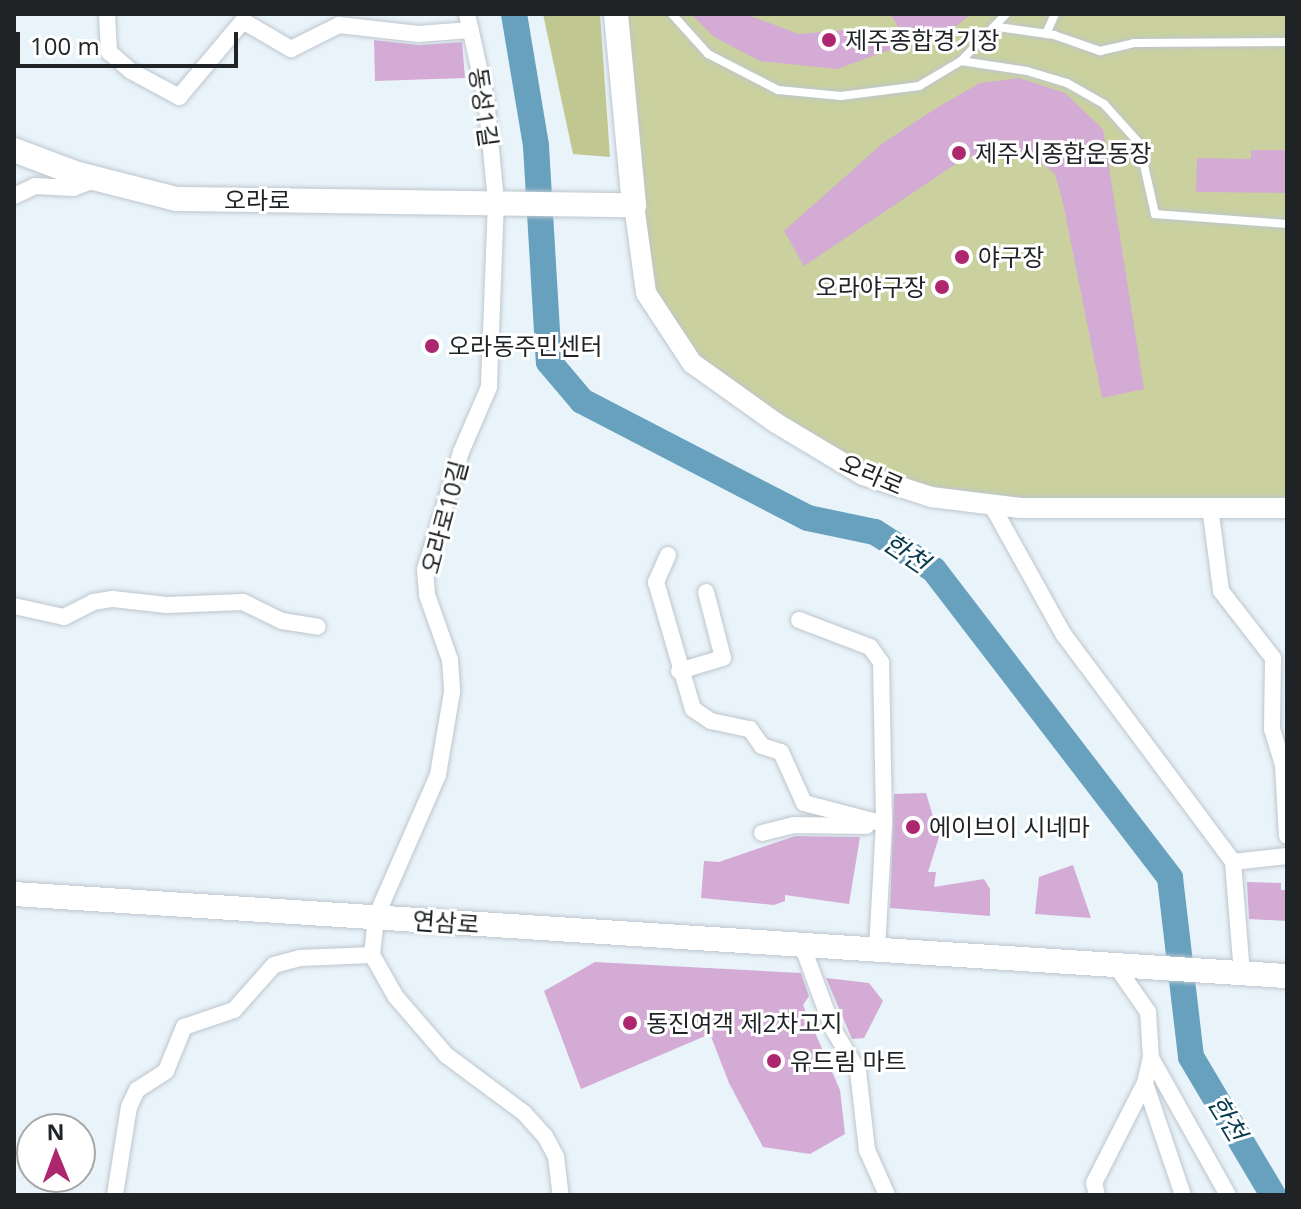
<!DOCTYPE html>
<meta charset="utf-8">
<style>
body{margin:0}
#map{position:relative;width:1301px;height:1209px;overflow:hidden;background:#e9f3fa;font-family:"Open Sans","Noto Sans KR",sans-serif}
div>[style]{position:absolute}
[style*='--x']{left:calc(var(--x)*1px);top:calc(var(--y)*1px);width:calc(var(--w)*1px);rotate:calc(var(--a)*1deg)}
.green>*{inset:0;background:#cad19f}
.forest>*{inset:0;background:#c0c791}
.river>*{height:26px;margin:-13px;padding:0 13px;transform-origin:13px;border-radius:13px;background:#68a1be}
.building>*{inset:0;background:#d3abd5}
.roads{filter:drop-shadow(0 0 2px #bdc6ce) drop-shadow(0 0 2px #bdc6ce)}
.service>*{height:8px;margin:-4px;padding:0 4px;transform-origin:4px;border-radius:4px;background:#fff}
.minor>*{height:16px;margin:-8px;padding:0 8px;transform-origin:8px;border-radius:8px;background:#fff}
.tertiary>*{height:20px;margin:-10px;padding:0 10px;transform-origin:10px;border-radius:10px;background:#fff}
.secondary>*{height:24px;margin:-12px;padding:0 12px;transform-origin:12px;border-radius:12px;background:#fff}
.dots>*{width:22px;height:22px;translate:-50% -50%;box-sizing:border-box;border:4px solid #fff;border-radius:50%}
span{translate:-50% -50%;white-space:nowrap;text-align:center;line-height:1.15;-webkit-text-stroke:6px #fff;paint-order:stroke}
.poi-label{font-size:24px;color:#1f2325}
.left{translate:0 -50%;text-align:left}
.right{translate:-100% -50%;text-align:right}
.street-label{font-size:24px;color:#1f2325}
.water-label{font-size:26px;color:#083b50;font-style:italic}
.frame{position:absolute;inset:0;border:16px solid #1f2325;pointer-events:none}
.north{position:absolute;left:16px;top:1113px;width:80px;height:80px;box-sizing:border-box;background:#fff;border:2px solid #a5a7a8;border-radius:50%;rotate:359deg;font-size:22px;font-weight:700;line-height:32px;text-align:center;color:#1f2325}
.north::after{content:'';display:block;margin:auto;width:28px;height:36px;background:#ad276e;clip-path:polygon(50% 0,100% 100%,50% 72%,0 100%)}
.scale{position:absolute;left:16px;top:32px;width:222px;height:36px;box-sizing:border-box;border:4px solid #1f2325;border-top:0;padding-left:10px;font-size:24px;line-height:28px;white-space:nowrap;color:#1f2325;-webkit-text-stroke:6px #fff;paint-order:stroke}
</style>
<div id="map">
<div class="green">
<div style="clip-path:polygon(617px 14px,1287px 14px,1287px 506px,1008px 506px,863px 475px,692px 363px,646px 293px)"></div>
</div>
<div class="forest">
<div style="clip-path:polygon(543px 14px,600px 14px,610px 157px,573px 154px)"></div>
</div>
<div class="river">
<div style="--x:514;--y:14;--w:134;--a:80.5"></div>
<div style="--x:536;--y:146;--w:216;--a:86.6"></div>
<div style="--x:549;--y:362;--w:51;--a:49.8"></div>
<div style="--x:582;--y:401;--w:254;--a:27.4"></div>
<div style="--x:808;--y:518;--w:68;--a:11.8"></div>
<div style="--x:875;--y:532;--w:70;--a:32.8"></div>
<div style="--x:934;--y:570;--w:388;--a:52.5"></div>
<div style="--x:1170;--y:878;--w:180;--a:83.3"></div>
<div style="--x:1191;--y:1057;--w:161;--a:59.3"></div>
</div>
<div class="building">
<div style="clip-path:polygon(691px 14px,745px 14px,799px 34px,857px 29px,863px 39px,878px 39px,898px 27px,891px 14px,971px 14px,937px 42px,909px 43px,837px 69px,760px 61px,714px 37px)"></div>
<div style="clip-path:polygon(374px 40px,419px 45px,462px 42px,465px 78px,375px 81px)"></div>
<div style="clip-path:polygon(1019px 78px,1065px 93px,1103px 129px,1144px 389px,1102px 398px,1063px 203px,1055px 174px,1032px 155px,1003px 146px,963px 159px,804px 266px,784px 231px,883px 143px,938px 107px,980px 83px)"></div>
<div style="clip-path:polygon(1251px 150px,1287px 150px,1287px 193px,1196px 192px,1197px 158px,1251px 159px)"></div>
<div style="clip-path:polygon(926px 793px,939px 837px,928px 872px,936px 872px,934px 887px,984px 879px,990px 889px,990px 916px,890px 908px,894px 794px)"></div>
<div style="clip-path:polygon(795px 836px,860px 837px,849px 904px,785px 895px,785px 901px,774px 905px,701px 898px,704px 861px,719px 862px)"></div>
<div style="clip-path:polygon(1073px 865px,1091px 918px,1035px 914px,1039px 877px)"></div>
<div style="clip-path:polygon(1247px 882px,1281px 883px,1281px 890px,1287px 890px,1287px 921px,1249px 919px)"></div>
<div style="clip-path:polygon(595px 962px,801px 973px,809px 996px,803px 1005px,840px 1090px,845px 1134px,810px 1154px,763px 1147px,729px 1083px,710px 1034px,581px 1089px,544px 991px)"></div>
<div style="clip-path:polygon(826px 978px,869px 983px,883px 1001px,864px 1038px,852px 1039px)"></div>
</div>
<div class="roads">
<div class="service">
<div style="--x:672;--y:14;--w:54;--a:48"></div>
<div style="--x:708;--y:54;--w:79;--a:27.2"></div>
<div style="--x:778;--y:90;--w:63;--a:5.4"></div>
<div style="--x:841;--y:96;--w:79;--a:-7.3"></div>
<div style="--x:919;--y:86;--w:49;--a:-30.8"></div>
<div style="--x:961;--y:61;--w:65;--a:-46.2"></div>
<div style="--x:998;--y:27;--w:57;--a:8.1"></div>
<div style="--x:1054;--y:35;--w:49;--a:19.2"></div>
<div style="--x:1100;--y:51;--w:35;--a:-13"></div>
<div style="--x:1134;--y:43;--w:153;--a:-0.4"></div>
<div style="--x:1046;--y:34;--w:22;--a:-66"></div>
<div style="--x:961;--y:61;--w:67;--a:8.6"></div>
<div style="--x:1027;--y:71;--w:42;--a:16.7"></div>
<div style="--x:1067;--y:83;--w:43;--a:29.6"></div>
<div style="--x:1104;--y:104;--w:52;--a:48.1"></div>
<div style="--x:1139;--y:143;--w:73;--a:77.3"></div>
<div style="--x:1155;--y:214;--w:132;--a:4.3"></div>
</div>
<div class="minor">
<div style="--x:107;--y:14;--w:38;--a:87"></div>
<div style="--x:109;--y:52;--w:29;--a:41"></div>
<div style="--x:131;--y:71;--w:55;--a:28.4"></div>
<div style="--x:179;--y:97;--w:99;--a:-49.9"></div>
<div style="--x:243;--y:21;--w:56;--a:30.3"></div>
<div style="--x:291;--y:49;--w:54;--a:-26.6"></div>
<div style="--x:339;--y:25;--w:80;--a:6.5"></div>
<div style="--x:418;--y:34;--w:53;--a:-4.3"></div>
<div style="--x:467;--y:14;--w:87;--a:77.4"></div>
<div style="--x:486;--y:99;--w:102;--a:84.4"></div>
<div style="--x:496;--y:201;--w:186;--a:92.2"></div>
<div style="--x:489;--y:387;--w:71;--a:113.3"></div>
<div style="--x:461;--y:452;--w:123;--a:107"></div>
<div style="--x:425;--y:570;--w:25;--a:85"></div>
<div style="--x:427;--y:595;--w:69;--a:70.5"></div>
<div style="--x:450;--y:660;--w:32;--a:86"></div>
<div style="--x:452;--y:692;--w:84;--a:99.6"></div>
<div style="--x:438;--y:775;--w:155;--a:113.6"></div>
<div style="--x:376;--y:917;--w:38;--a:96"></div>
<div style="--x:372;--y:955;--w:48;--a:60.3"></div>
<div style="--x:396;--y:997;--w:77;--a:49.2"></div>
<div style="--x:446;--y:1055;--w:97;--a:36.6"></div>
<div style="--x:524;--y:1113;--w:31;--a:48"></div>
<div style="--x:545;--y:1136;--w:24;--a:62"></div>
<div style="--x:556;--y:1157;--w:38;--a:83"></div>
<div style="--x:14;--y:196;--w:23;--a:-25"></div>
<div style="--x:35;--y:186;--w:38;--a:3"></div>
<div style="--x:73;--y:188;--w:26;--a:-21"></div>
<div style="--x:991;--y:504;--w:150;--a:60.9"></div>
<div style="--x:1064;--y:635;--w:283;--a:53.3"></div>
<div style="--x:1233;--y:862;--w:112;--a:85.4"></div>
<div style="--x:1210;--y:507;--w:85;--a:82.5"></div>
<div style="--x:1221;--y:591;--w:85;--a:52.2"></div>
<div style="--x:1273;--y:658;--w:71;--a:90.8"></div>
<div style="--x:1272;--y:729;--w:38;--a:73"></div>
<div style="--x:1283;--y:765;--w:71;--a:86.8"></div>
<div style="--x:668;--y:555;--w:30;--a:114"></div>
<div style="--x:656;--y:582;--w:132;--a:73.8"></div>
<div style="--x:693;--y:709;--w:22;--a:34"></div>
<div style="--x:711;--y:721;--w:40;--a:12"></div>
<div style="--x:750;--y:729;--w:21;--a:55"></div>
<div style="--x:762;--y:746;--w:20;--a:18"></div>
<div style="--x:781;--y:752;--w:56;--a:65.7"></div>
<div style="--x:804;--y:803;--w:83;--a:14.7"></div>
<div style="--x:14;--y:606;--w:51;--a:12.4"></div>
<div style="--x:64;--y:617;--w:33;--a:-27"></div>
<div style="--x:93;--y:602;--w:20;--a:-9"></div>
<div style="--x:113;--y:599;--w:54;--a:6.3"></div>
<div style="--x:167;--y:605;--w:76;--a:-2.3"></div>
<div style="--x:243;--y:602;--w:43;--a:26"></div>
<div style="--x:282;--y:621;--w:36;--a:9"></div>
<div style="--x:799;--y:620;--w:76;--a:20.8"></div>
<div style="--x:870;--y:647;--w:19;--a:54"></div>
<div style="--x:881;--y:662;--w:162;--a:88.9"></div>
<div style="--x:884;--y:824;--w:126;--a:93.2"></div>
<div style="--x:679;--y:671;--w:46;--a:-16.5"></div>
<div style="--x:723;--y:658;--w:68;--a:-104.4"></div>
<div style="--x:762;--y:833;--w:33;--a:-14"></div>
<div style="--x:794;--y:825;--w:72;--a:0.8"></div>
<div style="--x:1233;--y:862;--w:54;--a:-6.3"></div>
<div style="--x:802;--y:945;--w:90;--a:69.7"></div>
<div style="--x:833;--y:1029;--w:49;--a:59.2"></div>
<div style="--x:858;--y:1071;--w:80;--a:83.5"></div>
<div style="--x:867;--y:1150;--w:49;--a:66"></div>
<div style="--x:1151;--y:1058;--w:157;--a:60.7"></div>
<div style="--x:1145;--y:1083;--w:118;--a:71.3"></div>
<div style="--x:115;--y:1195;--w:89;--a:-81"></div>
<div style="--x:129;--y:1107;--w:19;--a:-65"></div>
<div style="--x:137;--y:1090;--w:35;--a:-33"></div>
<div style="--x:166;--y:1071;--w:48;--a:-67.8"></div>
<div style="--x:184;--y:1027;--w:53;--a:-18.8"></div>
<div style="--x:234;--y:1010;--w:60;--a:-48.4"></div>
<div style="--x:274;--y:965;--w:27;--a:-15"></div>
<div style="--x:300;--y:958;--w:72;--a:-2.4"></div>
<div style="--x:1097;--y:1195;--w:12;--a:-104"></div>
<div style="--x:1094;--y:1183;--w:112;--a:-63"></div>
<div style="--x:1145;--y:1083;--w:26;--a:-77"></div>
<div style="--x:1151;--y:1058;--w:46;--a:-93.7"></div>
<div style="--x:1148;--y:1012;--w:56;--a:-124.8"></div>
</div>
<div class="tertiary">
<div style="--x:634;--y:205;--w:89;--a:82.2"></div>
<div style="--x:646;--y:293;--w:84;--a:56.7"></div>
<div style="--x:692;--y:363;--w:103;--a:35.5"></div>
<div style="--x:776;--y:423;--w:101;--a:30.9"></div>
<div style="--x:863;--y:475;--w:71;--a:17.9"></div>
<div style="--x:931;--y:497;--w:90;--a:7"></div>
<div style="--x:1020;--y:508;--w:267;--a:0"></div>
</div>
<div class="secondary">
<div style="--x:14;--y:150;--w:68;--a:20.6"></div>
<div style="--x:78;--y:174;--w:102;--a:14.2"></div>
<div style="--x:177;--y:199;--w:457;--a:0.8"></div>
<div style="--x:634;--y:205;--w:192;--a:-95.4"></div>
<div style="--x:14;--y:894;--w:1276;--a:3.69"></div>
</div>
</div>
<div class="dots">
<div style="left:829px;top:40px;background:#ad276e"></div>
<div style="left:959px;top:153px;background:#ad276e"></div>
<div style="left:962px;top:257px;background:#ad276e"></div>
<div style="left:942px;top:287px;background:#ad276e"></div>
<div style="left:432px;top:346px;background:#ad276e"></div>
<div style="left:913px;top:827px;background:#ad276e"></div>
<div style="left:630px;top:1023px;background:#ad276e"></div>
<div style="left:774px;top:1061px;background:#ad276e"></div>
</div>
<div class="poi-label">
<span class="left" style="left:845px;top:40px">제주종합경기장</span>
<span class="left" style="left:975px;top:153px">제주시종합운동장</span>
<span class="left" style="left:978px;top:257px">야구장</span>
<span class="right" style="left:926px;top:287px">오라야구장</span>
<span class="left" style="left:448px;top:346px">오라동주민센터</span>
<span class="left" style="left:929px;top:827px">에이브이 시네마</span>
<span class="left" style="left:646px;top:1023px">동진여객 제2차고지</span>
<span class="left" style="left:790px;top:1061px">유드림 마트</span>
</div>
<div class="street-label">
<span style="left:484px;top:107px;rotate:82deg">동성1길</span>
<span style="left:257px;top:200px">오라로</span>
<span style="left:872px;top:474px;rotate:23deg">오라로</span>
<span style="left:444px;top:517px;rotate:-75deg">오라로10길</span>
<span style="left:446px;top:922px;rotate:4deg">연삼로</span>
</div>
<div class="water-label">
<span style="left:906px;top:553px;rotate:34deg">한천</span>
<span style="left:1227px;top:1118px;rotate:59deg">한천</span>
</div>
<div class="frame"></div>
<div class="north">N</div>
<div class="scale">100 m</div>
</div>
